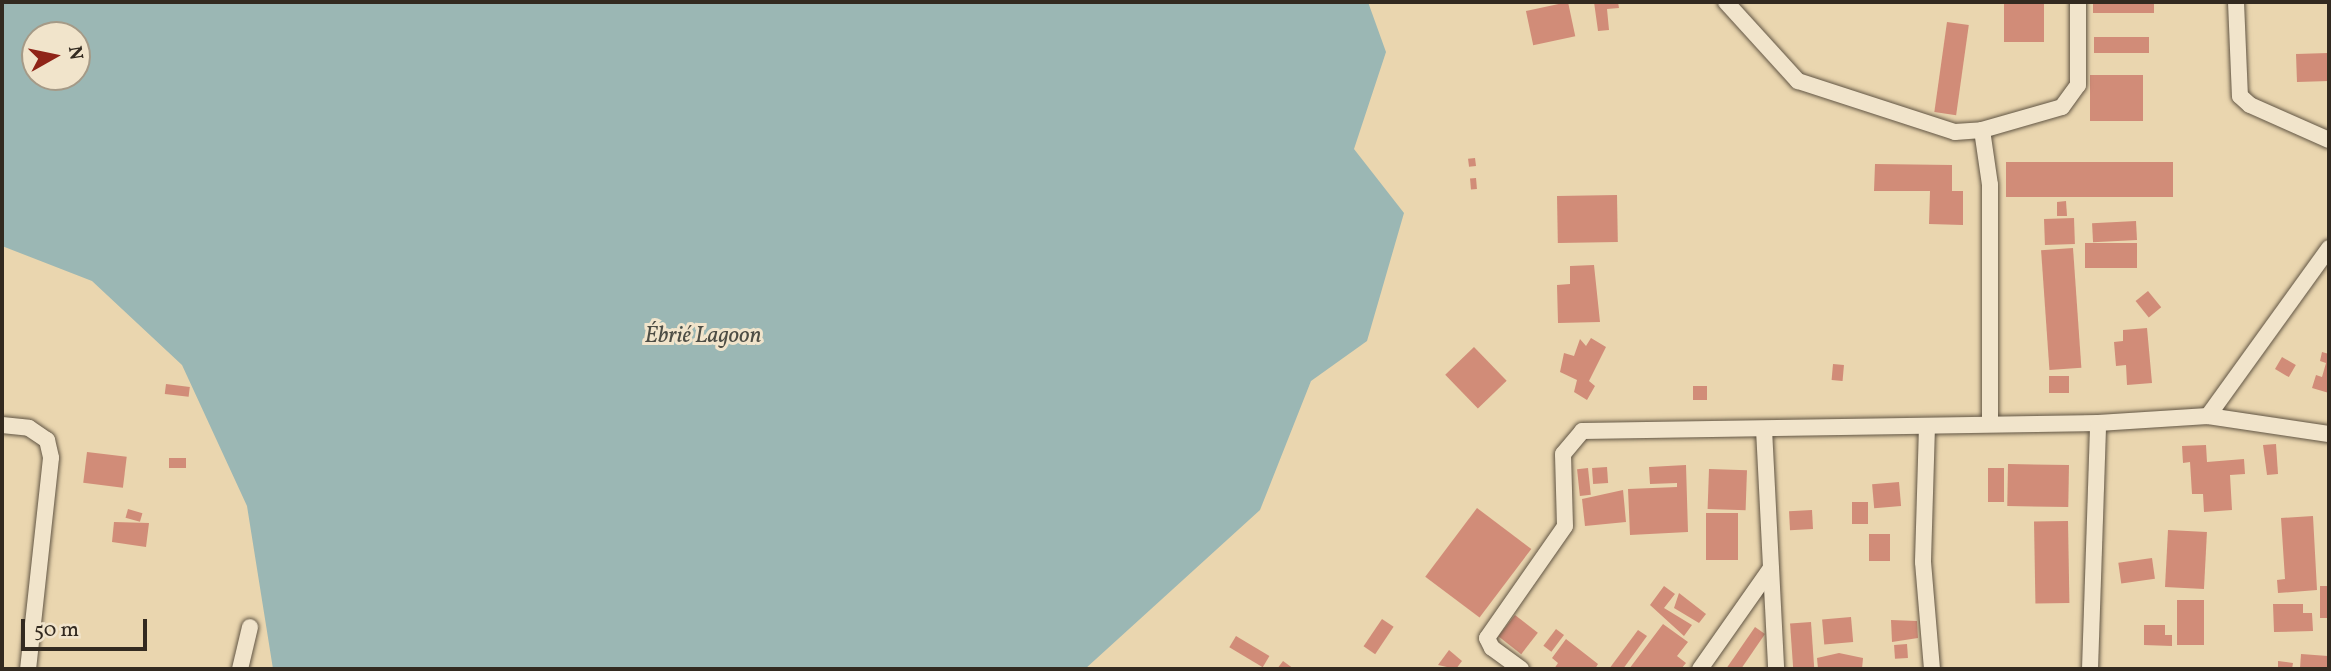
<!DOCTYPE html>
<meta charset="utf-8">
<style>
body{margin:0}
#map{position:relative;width:2331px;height:671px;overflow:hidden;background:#ead6af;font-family:Vollkorn,serif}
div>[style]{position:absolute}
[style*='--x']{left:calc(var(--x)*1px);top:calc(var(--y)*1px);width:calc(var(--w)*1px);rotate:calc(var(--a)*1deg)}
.water>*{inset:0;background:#9bb7b4}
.building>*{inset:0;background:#d18c78;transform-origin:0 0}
.roads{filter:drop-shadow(0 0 2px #615544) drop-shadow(0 0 2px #615544)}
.street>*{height:16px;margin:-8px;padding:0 8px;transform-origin:8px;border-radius:8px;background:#f1e4cb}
span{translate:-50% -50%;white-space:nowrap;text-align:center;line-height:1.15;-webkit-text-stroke:6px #f1e4cb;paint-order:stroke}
.water-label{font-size:23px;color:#4d4d45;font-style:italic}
.frame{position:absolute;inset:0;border:4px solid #332a20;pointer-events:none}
.north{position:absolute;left:21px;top:21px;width:70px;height:70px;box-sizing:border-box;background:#f1e4cb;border:2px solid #a59a87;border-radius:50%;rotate:81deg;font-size:19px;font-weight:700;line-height:28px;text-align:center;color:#332a20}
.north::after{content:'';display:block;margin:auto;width:24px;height:32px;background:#8f2418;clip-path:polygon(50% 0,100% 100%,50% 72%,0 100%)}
.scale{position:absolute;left:21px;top:619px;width:126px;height:32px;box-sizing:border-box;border:4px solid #332a20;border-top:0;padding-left:9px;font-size:21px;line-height:24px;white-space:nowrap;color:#332a20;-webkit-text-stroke:5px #f1e4cb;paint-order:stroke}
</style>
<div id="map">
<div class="water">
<div style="clip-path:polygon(evenodd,2px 2px,1368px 2px,1386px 52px,1354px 149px,1404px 213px,1367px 341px,1311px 381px,1260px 510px,1085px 669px,273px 669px,247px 506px,182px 365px,92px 281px,2px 246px,2px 2px,35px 35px,77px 35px,77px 77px,35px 77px,35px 35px)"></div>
</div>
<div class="building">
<div style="left:1568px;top:2px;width:35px;height:43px;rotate:78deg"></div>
<div style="clip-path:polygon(1594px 2px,1618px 2px,1619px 8px,1607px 9px,1609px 30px,1598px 31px)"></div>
<div style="left:2004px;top:2px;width:40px;height:40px"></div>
<div style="left:2093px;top:2px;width:61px;height:11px"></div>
<div style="left:1947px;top:22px;width:22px;height:91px;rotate:8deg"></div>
<div style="left:2149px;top:37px;width:16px;height:55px;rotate:90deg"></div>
<div style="left:2328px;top:53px;width:28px;height:32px;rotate:88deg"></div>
<div style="left:2090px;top:75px;width:53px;height:46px"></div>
<div style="left:1475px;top:158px;width:8px;height:7px;rotate:83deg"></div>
<div style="left:2173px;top:162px;width:35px;height:167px;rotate:90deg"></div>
<div style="clip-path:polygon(1875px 164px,1952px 165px,1952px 191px,1963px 191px,1963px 225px,1929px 224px,1930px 191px,1874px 191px)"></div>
<div style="left:1476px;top:178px;width:11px;height:6px;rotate:85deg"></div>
<div style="left:1617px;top:195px;width:47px;height:60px;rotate:89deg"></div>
<div style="clip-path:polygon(2066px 201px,2067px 216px,2057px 216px,2057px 202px)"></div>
<div style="left:2074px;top:218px;width:26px;height:30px;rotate:88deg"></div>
<div style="left:2136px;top:221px;width:19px;height:44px;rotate:87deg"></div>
<div style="left:2137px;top:243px;width:25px;height:52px;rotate:90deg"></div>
<div style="left:2073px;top:248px;width:120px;height:32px;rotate:86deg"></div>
<div style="clip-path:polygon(1594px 265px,1600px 322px,1558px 323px,1557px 285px,1570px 284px,1570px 266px)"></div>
<div style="left:2148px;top:291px;width:21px;height:16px;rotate:51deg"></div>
<div style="clip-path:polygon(2147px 328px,2152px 383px,2127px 385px,2126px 365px,2116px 366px,2114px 342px,2123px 341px,2123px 330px)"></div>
<div style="clip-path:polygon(1591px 338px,1606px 347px,1589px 381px,1595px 386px,1587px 400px,1574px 392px,1577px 380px,1560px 372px,1564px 353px,1574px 356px,1580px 339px,1586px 346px)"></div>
<div style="left:1474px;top:347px;width:47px;height:40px;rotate:46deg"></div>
<div style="clip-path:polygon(2322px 352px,2329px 354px,2329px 393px,2312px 388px,2316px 375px,2322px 377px,2326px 363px,2320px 361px)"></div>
<div style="left:2282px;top:357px;width:16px;height:14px;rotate:30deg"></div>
<div style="left:1833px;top:364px;width:11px;height:16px;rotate:5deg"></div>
<div style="left:2049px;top:376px;width:20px;height:17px"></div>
<div style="left:166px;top:384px;width:24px;height:10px;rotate:7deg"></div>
<div style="left:1707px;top:386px;width:14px;height:14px;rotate:90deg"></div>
<div style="clip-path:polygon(2276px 444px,2278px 474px,2267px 475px,2263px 445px)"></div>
<div style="clip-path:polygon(2206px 445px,2207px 462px,2244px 459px,2245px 474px,2230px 475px,2232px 510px,2204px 512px,2203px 494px,2192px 494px,2190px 462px,2183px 463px,2182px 446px)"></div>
<div style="left:87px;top:452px;width:40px;height:31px;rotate:7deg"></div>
<div style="left:186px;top:458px;width:10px;height:17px;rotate:90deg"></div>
<div style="left:2008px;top:464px;width:61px;height:42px;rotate:1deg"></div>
<div style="clip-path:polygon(1686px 465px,1688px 532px,1630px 535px,1628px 489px,1677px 487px,1677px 483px,1650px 484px,1649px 467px)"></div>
<div style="left:1607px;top:467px;width:16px;height:15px;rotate:86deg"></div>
<div style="left:1588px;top:468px;width:27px;height:11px;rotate:84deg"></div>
<div style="left:1988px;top:468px;width:16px;height:34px"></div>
<div style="left:1709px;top:469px;width:38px;height:40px;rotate:2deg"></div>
<div style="left:1899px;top:482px;width:24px;height:27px;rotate:85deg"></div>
<div style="clip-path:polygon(1623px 490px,1626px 522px,1585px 526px,1582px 499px)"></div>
<div style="left:1852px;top:502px;width:16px;height:22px"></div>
<div style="left:1477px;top:508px;width:68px;height:86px;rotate:37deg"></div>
<div style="left:128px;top:509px;width:15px;height:9px;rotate:16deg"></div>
<div style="left:1812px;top:510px;width:19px;height:23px;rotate:87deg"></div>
<div style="left:1706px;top:513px;width:32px;height:47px"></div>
<div style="clip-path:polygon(2313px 516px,2317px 590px,2278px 593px,2277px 580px,2285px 579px,2281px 518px)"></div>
<div style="left:2068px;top:521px;width:82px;height:34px;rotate:89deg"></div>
<div style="clip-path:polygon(114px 522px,149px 523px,146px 547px,112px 542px)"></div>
<div style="left:2168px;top:530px;width:39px;height:57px;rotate:3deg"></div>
<div style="left:1869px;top:534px;width:21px;height:27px"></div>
<div style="left:2152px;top:558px;width:21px;height:34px;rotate:82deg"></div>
<div style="clip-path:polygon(1664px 586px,1675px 594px,1664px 608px,1692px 625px,1684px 636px,1650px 605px)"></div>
<div style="left:2329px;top:586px;width:32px;height:9px;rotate:90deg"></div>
<div style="clip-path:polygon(1679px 593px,1706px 614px,1699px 623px,1674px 608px)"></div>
<div style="left:2177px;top:600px;width:27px;height:45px"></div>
<div style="clip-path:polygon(2273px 604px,2303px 604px,2303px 613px,2312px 613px,2313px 631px,2274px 632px)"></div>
<div style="left:1515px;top:615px;width:29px;height:27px;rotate:38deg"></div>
<div style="left:1851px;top:617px;width:25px;height:29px;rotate:85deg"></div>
<div style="left:1382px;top:619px;width:14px;height:33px;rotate:34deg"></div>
<div style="clip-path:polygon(1891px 620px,1917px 621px,1918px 638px,1892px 642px)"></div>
<div style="left:1811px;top:622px;width:47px;height:21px;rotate:86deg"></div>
<div style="clip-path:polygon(1663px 624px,1688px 642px,1677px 656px,1686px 663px,1681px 669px,1629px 669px)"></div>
<div style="clip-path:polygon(2144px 625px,2165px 625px,2165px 635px,2172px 635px,2172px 646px,2144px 645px)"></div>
<div style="clip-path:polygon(1755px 627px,1765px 634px,1741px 669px,1726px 669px)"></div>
<div style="left:1556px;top:629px;width:10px;height:21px;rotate:37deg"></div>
<div style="clip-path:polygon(1638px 630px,1647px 636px,1623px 669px,1609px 669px)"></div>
<div style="left:1236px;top:636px;width:39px;height:13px;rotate:31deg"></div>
<div style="clip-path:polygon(1566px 639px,1598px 664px,1595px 669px,1554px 669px,1558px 663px,1552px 658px)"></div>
<div style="left:1907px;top:644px;width:14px;height:13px;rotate:86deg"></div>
<div style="clip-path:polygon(1449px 650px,1462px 661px,1456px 669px,1438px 665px)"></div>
<div style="clip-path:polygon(1839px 653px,1863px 658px,1862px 669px,1818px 669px,1817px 658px)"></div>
<div style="left:2301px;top:654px;width:27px;height:15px;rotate:4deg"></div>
<div style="clip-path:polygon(1283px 661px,1294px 669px,1277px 669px)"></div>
<div style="clip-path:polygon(2278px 661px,2293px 663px,2292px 669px,2278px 669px)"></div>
</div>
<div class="roads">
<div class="street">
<div style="--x:1726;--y:2;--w:107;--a:47.7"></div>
<div style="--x:1798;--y:81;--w:165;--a:18"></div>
<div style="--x:1955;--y:132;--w:27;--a:-4"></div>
<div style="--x:1982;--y:130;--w:56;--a:81.7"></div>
<div style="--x:1990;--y:185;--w:239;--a:90"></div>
<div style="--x:2236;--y:2;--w:94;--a:87.6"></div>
<div style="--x:2240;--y:96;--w:13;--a:42"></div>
<div style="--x:2250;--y:105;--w:86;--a:23.9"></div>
<div style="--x:1982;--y:130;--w:83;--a:-16"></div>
<div style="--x:2062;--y:107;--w:27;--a:-54"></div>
<div style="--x:2078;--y:85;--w:83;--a:-90"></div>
<div style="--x:2208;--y:416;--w:207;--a:-54.2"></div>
<div style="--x:2;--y:425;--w:27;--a:6"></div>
<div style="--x:29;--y:428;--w:22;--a:34"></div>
<div style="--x:47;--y:440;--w:18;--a:77"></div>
<div style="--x:51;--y:458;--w:212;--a:96.2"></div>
<div style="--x:1927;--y:426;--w:136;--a:91.7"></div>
<div style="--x:1923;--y:562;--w:107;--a:85.2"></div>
<div style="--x:1764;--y:429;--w:240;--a:87.1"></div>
<div style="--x:240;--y:669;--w:43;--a:-76.6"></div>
<div style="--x:1521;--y:669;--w:36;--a:-144"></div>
<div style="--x:1492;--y:648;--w:11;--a:-117"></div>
<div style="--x:1487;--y:638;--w:136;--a:-55.1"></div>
<div style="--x:1565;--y:526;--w:72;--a:-91.6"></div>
<div style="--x:1563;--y:454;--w:30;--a:-50"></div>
<div style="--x:1582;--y:431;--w:516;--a:-0.89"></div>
<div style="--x:2098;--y:423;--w:110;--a:-3.6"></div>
<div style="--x:2208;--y:416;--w:122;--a:8.5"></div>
<div style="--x:1700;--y:669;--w:123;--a:-54.9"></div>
<div style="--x:2090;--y:669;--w:246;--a:-88.1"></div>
</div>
</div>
<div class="water-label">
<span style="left:703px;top:336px">Ébrié Lagoon</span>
</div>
<div class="frame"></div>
<div class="north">N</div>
<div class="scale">50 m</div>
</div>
